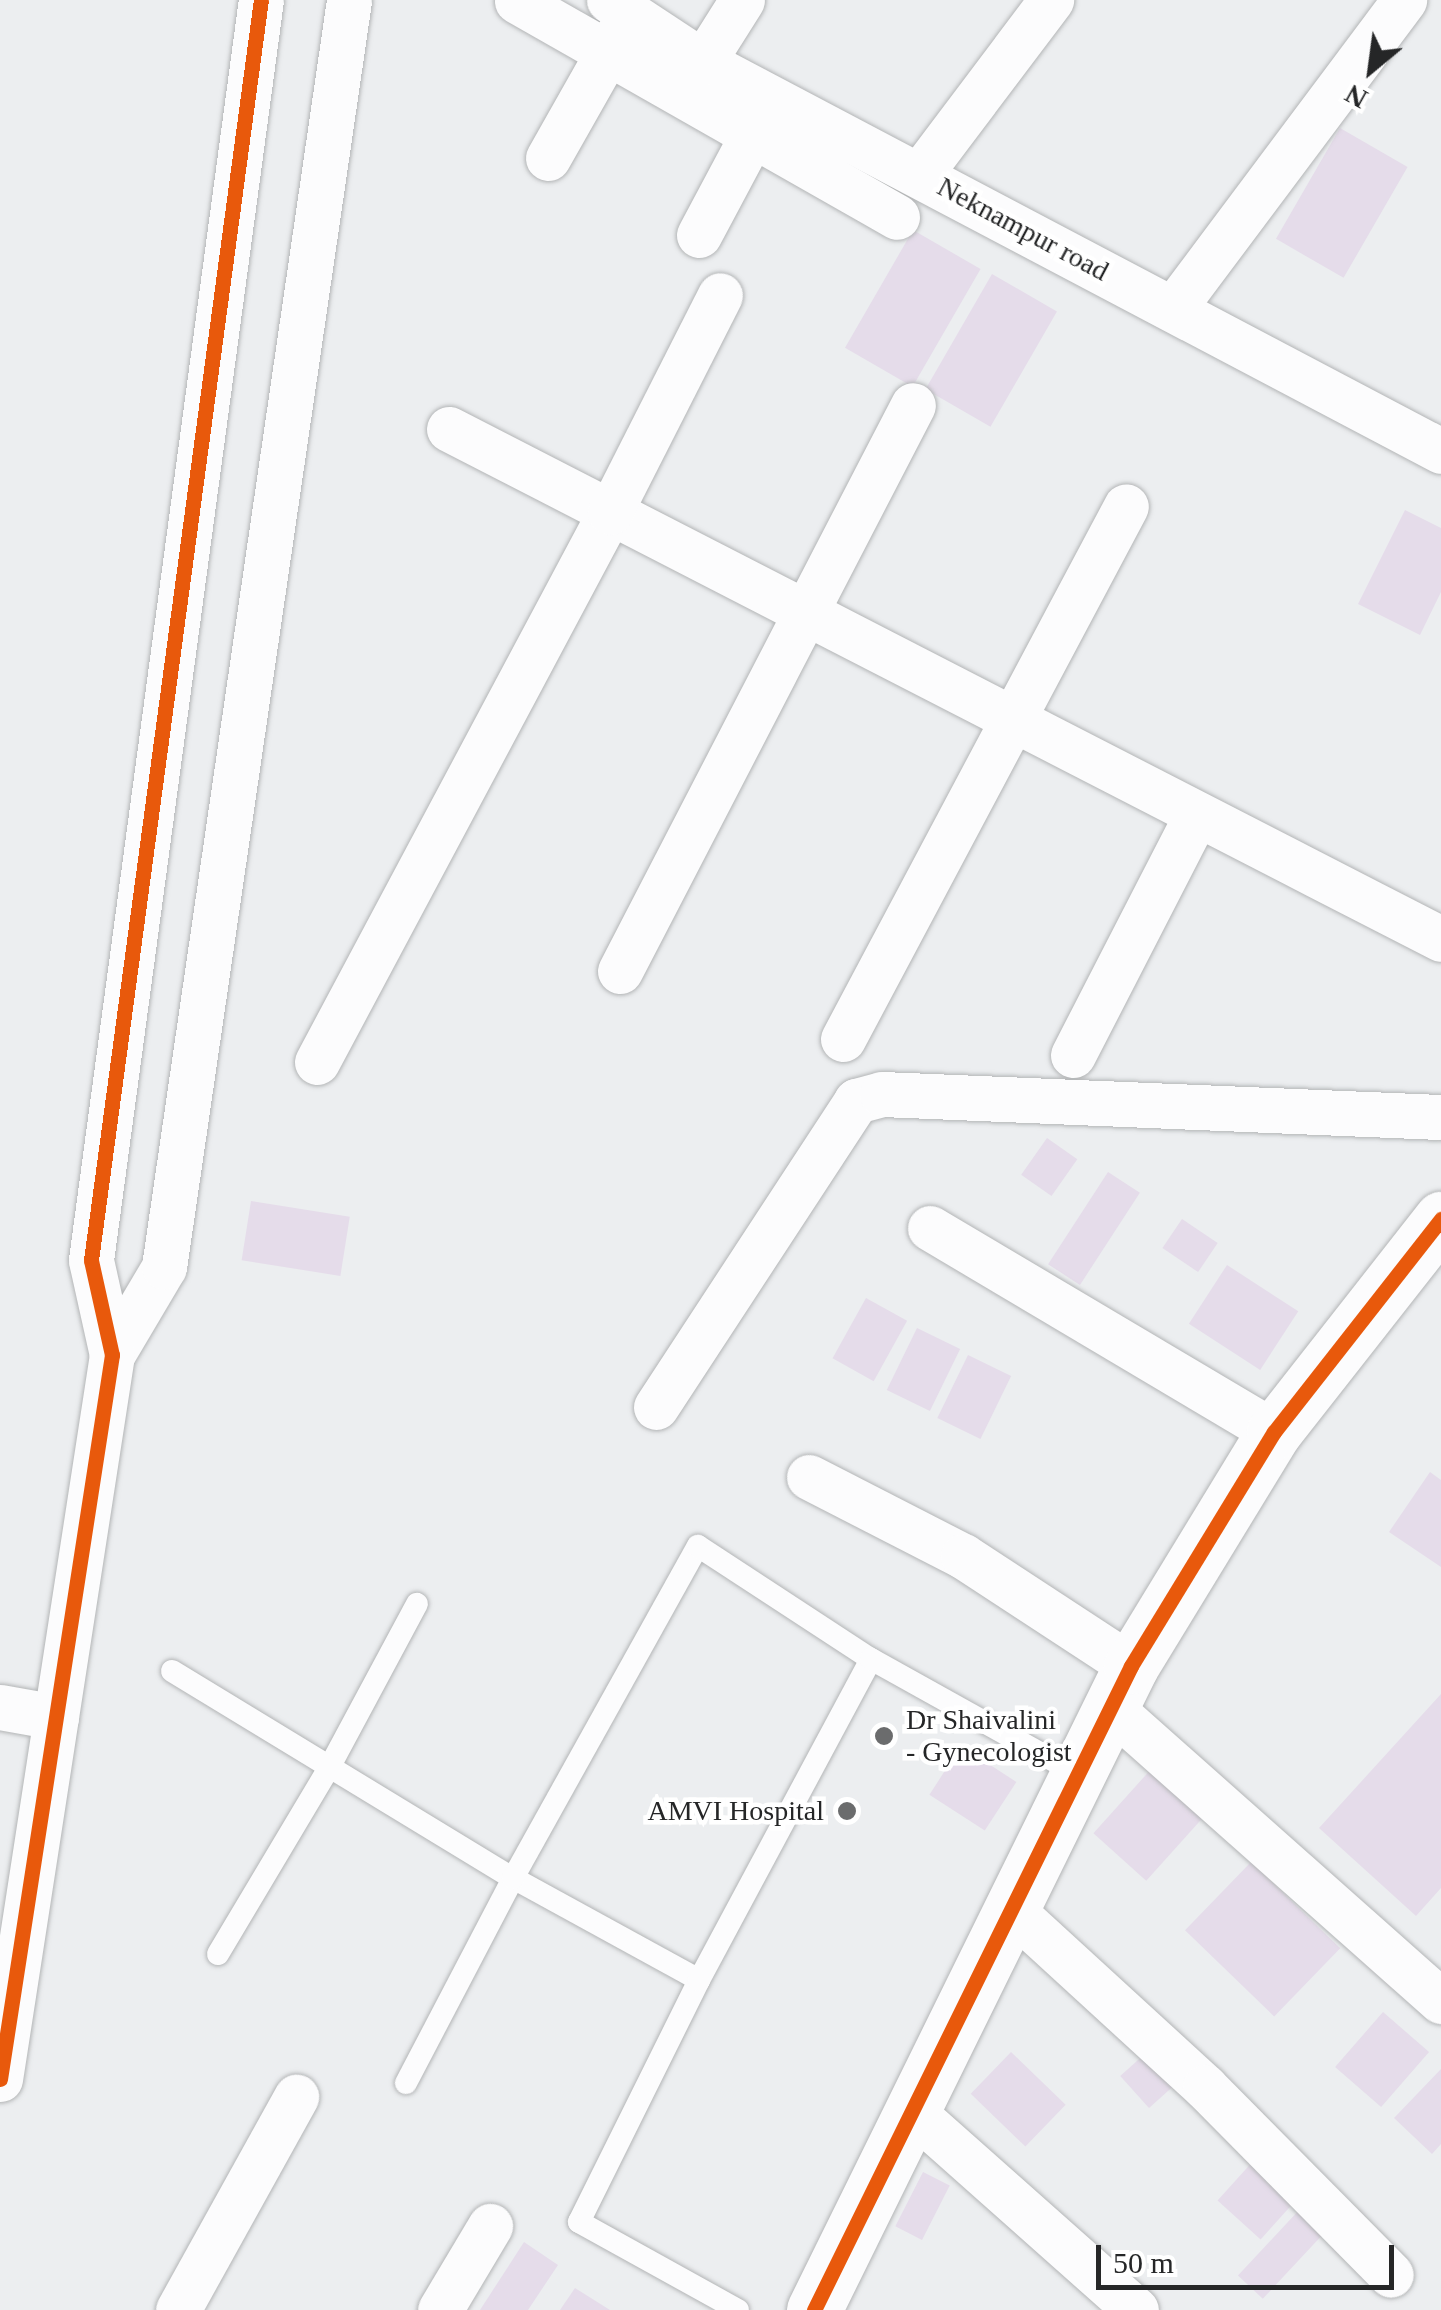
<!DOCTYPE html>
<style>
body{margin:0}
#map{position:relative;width:1441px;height:2310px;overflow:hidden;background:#eceef0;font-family:"Times New Roman",serif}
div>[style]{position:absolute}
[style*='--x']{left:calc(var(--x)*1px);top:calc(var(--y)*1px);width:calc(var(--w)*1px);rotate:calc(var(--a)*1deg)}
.building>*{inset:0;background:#e5dcea;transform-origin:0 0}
.roads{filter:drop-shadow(0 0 2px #b3b5b6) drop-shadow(0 0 2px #b3b5b6)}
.lane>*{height:22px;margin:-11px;padding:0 11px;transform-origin:11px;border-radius:11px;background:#fcfcfd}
.street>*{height:45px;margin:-22.5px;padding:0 22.5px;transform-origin:22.5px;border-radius:22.5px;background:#fcfcfd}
.secondary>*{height:55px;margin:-27.5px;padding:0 27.5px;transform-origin:27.5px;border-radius:27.5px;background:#fcfcfd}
.cycleway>*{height:15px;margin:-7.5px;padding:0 7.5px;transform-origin:7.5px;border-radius:7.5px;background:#e8590c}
.dots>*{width:28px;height:28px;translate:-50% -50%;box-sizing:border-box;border:5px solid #fff;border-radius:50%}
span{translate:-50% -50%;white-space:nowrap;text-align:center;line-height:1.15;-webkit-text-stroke:9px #fff;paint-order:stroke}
.street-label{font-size:28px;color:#252627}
.poi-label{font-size:28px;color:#252627}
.left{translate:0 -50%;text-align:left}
.right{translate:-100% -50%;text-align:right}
.north{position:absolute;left:1321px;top:20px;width:100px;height:100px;-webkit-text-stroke:8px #fff;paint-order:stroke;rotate:209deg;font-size:28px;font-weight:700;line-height:40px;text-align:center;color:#252627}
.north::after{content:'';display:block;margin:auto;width:35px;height:45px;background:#252627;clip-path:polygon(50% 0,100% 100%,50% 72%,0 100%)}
.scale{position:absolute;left:1096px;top:2245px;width:298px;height:45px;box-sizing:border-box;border:5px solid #252627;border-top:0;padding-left:12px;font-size:30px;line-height:35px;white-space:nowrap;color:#252627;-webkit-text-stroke:8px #fff;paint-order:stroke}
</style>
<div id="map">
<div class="building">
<div style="left:1340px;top:128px;width:78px;height:128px;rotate:30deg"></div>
<div style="left:913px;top:230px;width:78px;height:136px;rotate:30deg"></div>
<div style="left:992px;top:274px;width:75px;height:133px;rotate:30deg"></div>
<div style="clip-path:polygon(1405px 510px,1441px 528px,1441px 592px,1420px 635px,1358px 604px)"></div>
<div style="left:1047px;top:1138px;width:37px;height:45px;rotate:35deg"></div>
<div style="left:1108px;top:1172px;width:38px;height:110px;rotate:33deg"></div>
<div style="left:251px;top:1201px;width:100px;height:60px;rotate:9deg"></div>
<div style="left:1182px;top:1219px;width:43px;height:35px;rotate:34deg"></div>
<div style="left:1227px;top:1265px;width:85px;height:70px;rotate:33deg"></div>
<div style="left:866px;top:1298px;width:47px;height:69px;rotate:29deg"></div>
<div style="left:917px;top:1328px;width:48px;height:69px;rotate:26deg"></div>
<div style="left:968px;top:1355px;width:48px;height:70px;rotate:26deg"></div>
<div style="clip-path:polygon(1430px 1472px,1441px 1480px,1441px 1567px,1389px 1532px)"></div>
<div style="clip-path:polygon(1441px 1694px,1441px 1888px,1416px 1916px,1319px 1828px)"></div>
<div style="left:961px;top:1746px;width:66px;height:58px;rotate:33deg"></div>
<div style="left:1153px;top:1767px;width:71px;height:89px;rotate:42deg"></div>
<div style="left:1251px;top:1862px;width:124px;height:95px;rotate:44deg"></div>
<div style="left:1383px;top:2012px;width:61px;height:73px;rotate:41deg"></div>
<div style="left:1011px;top:2052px;width:76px;height:58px;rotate:44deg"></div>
<div style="left:1147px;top:2052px;width:43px;height:36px;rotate:48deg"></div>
<div style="clip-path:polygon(1441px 2069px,1441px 2144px,1432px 2154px,1394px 2118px)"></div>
<div style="left:1255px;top:2159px;width:58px;height:56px;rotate:42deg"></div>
<div style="left:923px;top:2172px;width:30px;height:61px;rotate:27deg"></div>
<div style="left:1300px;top:2209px;width:34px;height:91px;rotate:43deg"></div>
<div style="clip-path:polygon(524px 2242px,558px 2265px,528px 2310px,480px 2310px)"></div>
<div style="clip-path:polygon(575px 2288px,610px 2310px,560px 2310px)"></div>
</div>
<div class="roads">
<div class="lane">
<div style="--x:172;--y:1671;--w:399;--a:31.3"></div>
<div style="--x:513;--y:1878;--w:212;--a:28.7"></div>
<div style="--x:218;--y:1954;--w:219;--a:-59.2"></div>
<div style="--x:330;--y:1766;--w:184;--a:-61.8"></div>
<div style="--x:406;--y:2083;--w:231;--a:-62.4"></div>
<div style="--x:513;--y:1878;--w:380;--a:-60.9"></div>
<div style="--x:698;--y:1546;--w:207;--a:33.2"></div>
<div style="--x:738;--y:2310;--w:182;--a:-151"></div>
<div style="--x:579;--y:2222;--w:270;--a:-63.6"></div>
<div style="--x:699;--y:1980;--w:364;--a:-61.8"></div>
<div style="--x:871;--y:1659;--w:237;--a:29.1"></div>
</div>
<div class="street">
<div style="--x:609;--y:0;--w:113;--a:33.4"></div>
<div style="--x:703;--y:62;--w:834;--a:27.79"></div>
<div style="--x:517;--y:1;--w:437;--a:29.6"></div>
<div style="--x:703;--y:62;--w:73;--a:-57.8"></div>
<div style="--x:548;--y:158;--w:148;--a:-60.5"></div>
<div style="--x:920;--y:174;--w:218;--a:-53"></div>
<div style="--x:699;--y:235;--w:143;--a:-62"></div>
<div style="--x:1173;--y:309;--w:386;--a:-53.2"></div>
<div style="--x:449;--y:429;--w:1115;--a:27.21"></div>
<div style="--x:620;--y:971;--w:637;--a:-62.63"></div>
<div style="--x:843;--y:1039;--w:603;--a:-62.03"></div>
<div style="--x:1073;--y:1055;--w:271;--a:-62.8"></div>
<div style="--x:317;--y:1062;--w:623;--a:-61.95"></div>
<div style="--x:610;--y:512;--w:243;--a:-63.1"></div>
<div style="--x:930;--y:1228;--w:400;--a:30.7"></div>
<div style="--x:112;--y:1355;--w:102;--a:-59.4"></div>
<div style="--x:164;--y:1267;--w:1280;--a:-81.69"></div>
<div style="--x:656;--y:1407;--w:366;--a:-56.8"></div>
<div style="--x:856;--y:1101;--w:27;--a:-15"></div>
<div style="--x:882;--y:1094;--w:559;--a:2.36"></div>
<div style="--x:809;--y:1477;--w:173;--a:27.2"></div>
<div style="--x:963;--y:1556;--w:201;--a:33.2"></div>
<div style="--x:0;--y:1707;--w:57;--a:10.1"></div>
<div style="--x:1112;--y:1709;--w:440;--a:41.6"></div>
<div style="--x:1013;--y:1911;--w:260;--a:42.5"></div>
<div style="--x:1205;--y:2087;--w:264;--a:45.3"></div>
<div style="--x:0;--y:2079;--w:733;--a:-81.21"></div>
<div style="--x:112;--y:1355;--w:97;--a:-102.5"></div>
<div style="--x:91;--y:1260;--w:1271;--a:-82.32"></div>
<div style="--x:913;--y:2112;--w:298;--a:41.6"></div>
<div style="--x:178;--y:2310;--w:244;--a:-61"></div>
<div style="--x:440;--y:2310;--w:98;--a:-59.2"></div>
</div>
<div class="secondary">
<div style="--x:814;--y:2310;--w:718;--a:-63.79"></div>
<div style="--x:1131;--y:1666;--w:274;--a:-58.6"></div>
<div style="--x:1274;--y:1432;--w:271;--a:-51.9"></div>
</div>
</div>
<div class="cycleway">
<div style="--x:0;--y:2079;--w:733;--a:-81.21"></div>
<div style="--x:112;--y:1355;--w:97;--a:-102.5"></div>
<div style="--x:91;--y:1260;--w:1271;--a:-82.32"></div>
<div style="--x:814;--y:2310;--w:718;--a:-63.79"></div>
<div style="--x:1131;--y:1666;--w:274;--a:-58.6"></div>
<div style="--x:1274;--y:1432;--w:271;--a:-51.9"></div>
</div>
<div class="dots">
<div style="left:884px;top:1736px;background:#6b6c6d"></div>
<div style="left:847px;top:1811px;background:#6b6c6d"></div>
</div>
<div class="street-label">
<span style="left:1023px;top:229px;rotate:28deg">Neknampur road</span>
</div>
<div class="poi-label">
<span class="left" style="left:906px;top:1736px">Dr Shaivalini<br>- Gynecologist</span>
<span class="right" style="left:824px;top:1811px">AMVI Hospital</span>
</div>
<div class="north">N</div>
<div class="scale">50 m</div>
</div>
